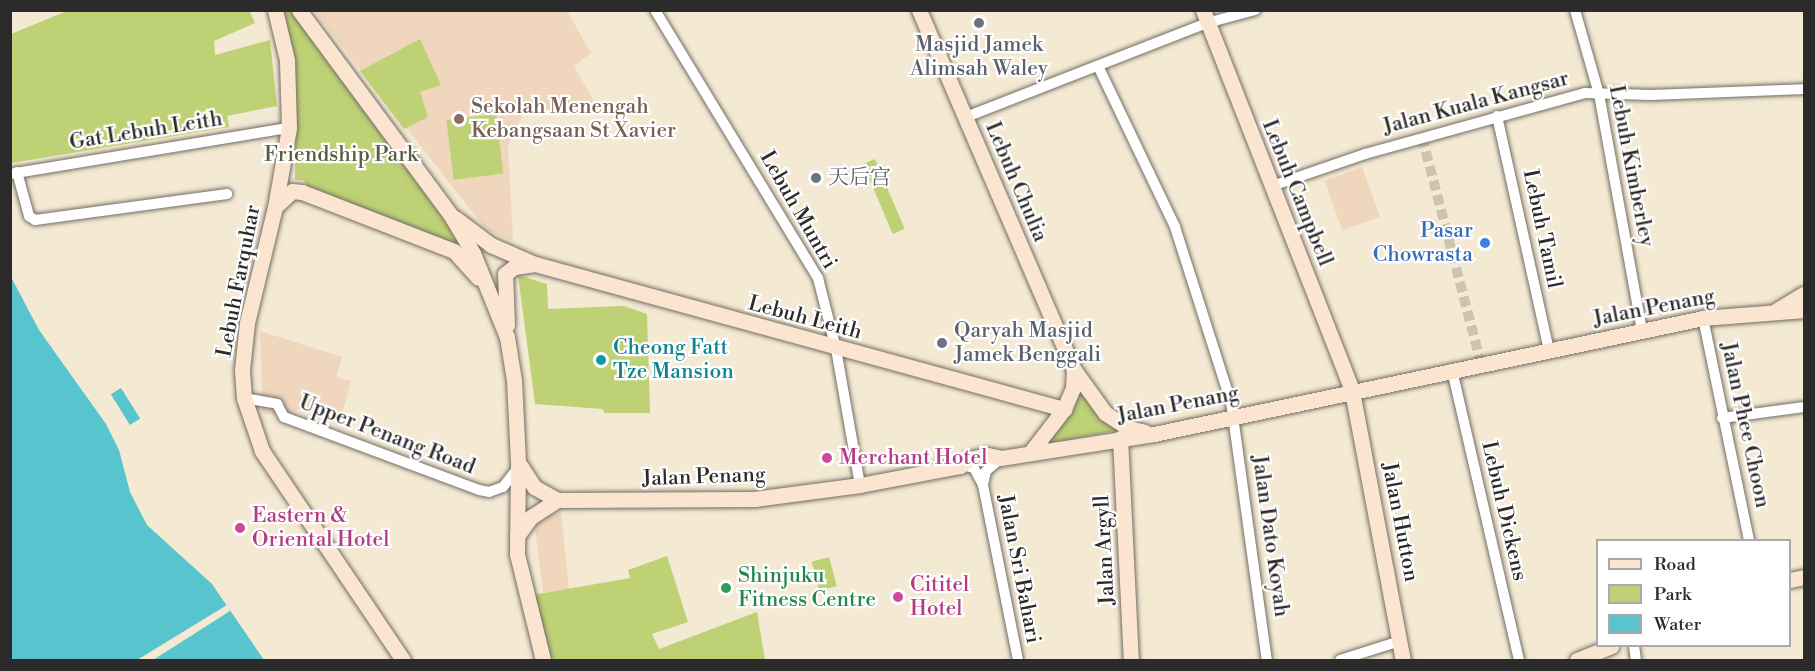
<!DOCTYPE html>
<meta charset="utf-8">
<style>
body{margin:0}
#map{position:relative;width:1815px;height:671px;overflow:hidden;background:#f4e9d3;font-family:"Libre Bodoni","Noto Serif SC",serif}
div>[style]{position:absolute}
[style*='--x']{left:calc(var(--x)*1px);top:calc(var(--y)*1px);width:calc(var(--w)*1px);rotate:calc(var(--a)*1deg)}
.built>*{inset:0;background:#efd6bc;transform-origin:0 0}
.green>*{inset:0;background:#bed174;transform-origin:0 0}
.water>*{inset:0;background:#58c5ce;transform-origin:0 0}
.pier>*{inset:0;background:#f4e9d3}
.street-tunnel>*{height:10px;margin-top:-5px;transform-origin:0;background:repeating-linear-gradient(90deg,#ccc3b1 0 10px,transparent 0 15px)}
.roads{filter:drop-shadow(0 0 2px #716e66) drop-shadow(0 0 2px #716e66)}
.street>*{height:10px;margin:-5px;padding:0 5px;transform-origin:5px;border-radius:5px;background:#fff}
.secondary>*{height:15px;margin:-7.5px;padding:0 7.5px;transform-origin:7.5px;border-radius:7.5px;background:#fce5d0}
.dots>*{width:16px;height:16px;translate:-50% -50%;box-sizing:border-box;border:3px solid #fff;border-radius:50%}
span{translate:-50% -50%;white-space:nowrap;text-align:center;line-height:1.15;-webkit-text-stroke:4.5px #fff;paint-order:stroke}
.worship-label{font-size:21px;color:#5b616d}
.left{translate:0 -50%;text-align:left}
.street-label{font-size:21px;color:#2b2b2b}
.education-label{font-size:21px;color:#785e54}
.park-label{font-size:21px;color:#575d41}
.shop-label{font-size:21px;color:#366cbe}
.right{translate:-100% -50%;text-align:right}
.culture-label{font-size:21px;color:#0d838f}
.hotel-label{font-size:21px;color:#b23c85}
.leisure-label{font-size:21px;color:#27864d}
.frame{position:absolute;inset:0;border:12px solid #2b2b2b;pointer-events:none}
.legend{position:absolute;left:1596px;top:539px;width:195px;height:108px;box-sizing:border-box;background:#fff;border:2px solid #aaa;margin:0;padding:8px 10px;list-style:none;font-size:18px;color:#2b2b2b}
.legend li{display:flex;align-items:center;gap:12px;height:30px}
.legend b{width:30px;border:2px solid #aaa}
</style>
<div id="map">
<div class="built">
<div style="clip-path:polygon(314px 11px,567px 11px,591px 53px,574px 66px,599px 110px,524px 112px,508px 146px,513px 241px,486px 229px)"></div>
<div style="left:1362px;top:167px;width:53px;height:40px;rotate:70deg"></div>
<div style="clip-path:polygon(260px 331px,342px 357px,336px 377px,351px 381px,341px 418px,306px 407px,286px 414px,263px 414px)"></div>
<div style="clip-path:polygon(561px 513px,569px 589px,543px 593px,535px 527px,543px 517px)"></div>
</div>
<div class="green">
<div style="clip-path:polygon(249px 10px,255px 23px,214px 41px,215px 55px,270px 40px,277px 106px,227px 116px,229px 127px,11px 163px,11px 34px,67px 11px)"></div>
<div style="clip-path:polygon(281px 11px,291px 11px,472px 258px,314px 195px,303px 180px,295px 180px,296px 92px,291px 46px)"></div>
<div style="clip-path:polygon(420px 39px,441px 85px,420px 92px,428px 117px,404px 129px,360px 71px)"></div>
<div style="left:496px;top:114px;width:60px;height:50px;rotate:83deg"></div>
<div style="left:875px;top:159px;width:76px;height:13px;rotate:67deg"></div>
<div style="clip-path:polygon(518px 275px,547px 284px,548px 309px,624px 306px,647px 314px,650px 413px,604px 413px,603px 409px,535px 404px)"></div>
<div style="clip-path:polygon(1081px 394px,1120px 430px,1052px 443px,1050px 438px)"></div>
<div style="clip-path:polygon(667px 556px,688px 622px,652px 634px,659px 649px,757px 612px,765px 660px,549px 660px,533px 595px,630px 578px,628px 570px)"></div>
<div style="left:829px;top:557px;width:30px;height:18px;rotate:75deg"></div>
</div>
<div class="water">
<div style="clip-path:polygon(10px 275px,39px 330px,106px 424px,119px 450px,130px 492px,147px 525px,212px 584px,264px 660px,11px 660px)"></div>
<div style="left:121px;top:388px;width:36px;height:12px;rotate:58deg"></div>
</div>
<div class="pier">
<div style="clip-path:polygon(227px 605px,230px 611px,153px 660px,137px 660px)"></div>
</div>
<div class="street-tunnel">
<div style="--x:1422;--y:137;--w:235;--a:75.4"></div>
</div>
<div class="roads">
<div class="street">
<div style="--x:655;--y:10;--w:314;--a:58.7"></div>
<div style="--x:818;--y:278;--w:73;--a:75.8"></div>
<div style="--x:836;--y:349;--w:138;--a:80"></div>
<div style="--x:1575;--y:10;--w:87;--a:74.1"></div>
<div style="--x:1599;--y:94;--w:241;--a:79.7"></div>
<div style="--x:1098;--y:66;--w:178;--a:64.4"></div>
<div style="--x:1175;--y:227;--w:184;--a:72.3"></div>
<div style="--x:1231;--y:402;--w:260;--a:82.1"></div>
<div style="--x:1497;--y:116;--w:240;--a:77.5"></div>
<div style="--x:966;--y:117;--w:259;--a:-21.3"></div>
<div style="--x:1207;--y:23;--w:50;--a:-15.2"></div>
<div style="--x:17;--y:172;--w:46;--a:74.7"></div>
<div style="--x:29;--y:216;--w:7;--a:34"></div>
<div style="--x:35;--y:220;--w:194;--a:-7.7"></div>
<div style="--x:10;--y:174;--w:283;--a:-9.4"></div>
<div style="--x:1272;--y:186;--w:98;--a:-19"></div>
<div style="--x:1365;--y:154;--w:228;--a:-15.5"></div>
<div style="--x:1585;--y:93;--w:66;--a:1.7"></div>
<div style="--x:1651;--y:95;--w:153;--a:-2.2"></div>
<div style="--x:1703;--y:318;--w:227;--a:78.3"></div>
<div style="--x:1452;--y:370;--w:298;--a:77"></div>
<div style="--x:244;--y:398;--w:34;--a:10"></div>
<div style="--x:277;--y:404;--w:15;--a:62"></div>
<div style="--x:284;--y:417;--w:208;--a:20.5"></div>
<div style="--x:479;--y:490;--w:10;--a:11"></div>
<div style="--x:489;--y:492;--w:15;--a:-20"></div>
<div style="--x:503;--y:487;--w:23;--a:-52"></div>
<div style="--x:1722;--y:418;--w:83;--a:-7.6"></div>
<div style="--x:962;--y:465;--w:12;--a:14"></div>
<div style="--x:974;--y:468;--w:19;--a:62"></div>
<div style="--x:983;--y:485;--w:178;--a:78.7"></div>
<div style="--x:983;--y:485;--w:14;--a:-78"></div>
<div style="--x:986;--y:471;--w:20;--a:-41"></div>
<div style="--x:1634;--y:646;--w:14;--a:82"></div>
<div style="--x:1340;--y:660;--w:63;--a:-17.6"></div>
</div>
<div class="secondary">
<div style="--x:275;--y:10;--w:51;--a:76.5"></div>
<div style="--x:287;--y:60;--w:68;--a:88.3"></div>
<div style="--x:289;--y:128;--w:80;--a:100"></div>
<div style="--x:275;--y:207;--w:119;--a:103.6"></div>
<div style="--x:247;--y:323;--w:47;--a:96.1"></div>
<div style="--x:242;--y:370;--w:28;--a:86"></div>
<div style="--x:244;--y:398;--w:56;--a:71.2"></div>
<div style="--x:262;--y:451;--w:252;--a:56"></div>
<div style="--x:299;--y:10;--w:254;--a:53.5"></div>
<div style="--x:450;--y:214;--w:45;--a:59.5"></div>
<div style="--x:473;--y:253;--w:91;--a:68"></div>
<div style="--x:507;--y:337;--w:44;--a:80.8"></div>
<div style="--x:514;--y:380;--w:82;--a:87.2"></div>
<div style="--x:518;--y:462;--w:92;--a:90.6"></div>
<div style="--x:517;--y:554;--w:109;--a:76.2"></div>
<div style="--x:919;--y:10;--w:392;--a:66.7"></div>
<div style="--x:1074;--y:370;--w:53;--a:54.2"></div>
<div style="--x:1105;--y:413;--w:27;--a:33"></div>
<div style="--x:1128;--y:428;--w:17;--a:13"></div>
<div style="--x:1203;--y:10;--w:409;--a:68.6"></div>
<div style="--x:1352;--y:391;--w:274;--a:79.3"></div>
<div style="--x:275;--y:207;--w:23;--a:-43"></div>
<div style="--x:292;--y:191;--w:10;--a:6"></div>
<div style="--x:302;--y:192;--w:163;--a:21.2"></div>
<div style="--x:454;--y:251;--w:36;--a:48"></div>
<div style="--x:455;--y:218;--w:45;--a:36.9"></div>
<div style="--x:491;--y:245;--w:48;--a:23.4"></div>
<div style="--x:535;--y:264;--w:549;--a:15.33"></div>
<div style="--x:1777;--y:310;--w:31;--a:-31"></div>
<div style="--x:507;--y:325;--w:51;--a:-92.2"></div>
<div style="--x:505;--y:274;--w:11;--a:-38"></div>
<div style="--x:514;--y:267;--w:21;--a:-8"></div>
<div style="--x:1120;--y:438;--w:222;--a:87.2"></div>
<div style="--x:1030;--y:453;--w:56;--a:-52.3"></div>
<div style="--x:1064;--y:409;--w:23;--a:-67"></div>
<div style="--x:1073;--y:388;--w:18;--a:-87"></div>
<div style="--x:518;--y:462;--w:30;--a:57"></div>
<div style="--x:534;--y:487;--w:26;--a:29"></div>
<div style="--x:557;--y:500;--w:197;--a:-0.3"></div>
<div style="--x:754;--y:499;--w:107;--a:-7.5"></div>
<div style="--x:860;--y:485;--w:102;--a:-10.8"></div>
<div style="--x:960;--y:466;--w:11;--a:-38"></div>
<div style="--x:969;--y:459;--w:19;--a:-12"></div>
<div style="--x:988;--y:455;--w:13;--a:13"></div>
<div style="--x:1001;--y:458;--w:155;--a:-8.9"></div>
<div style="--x:1154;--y:434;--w:561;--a:-11.93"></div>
<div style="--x:1703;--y:318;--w:101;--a:-4.5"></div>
<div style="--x:517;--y:536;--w:24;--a:-54"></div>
<div style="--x:531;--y:517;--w:31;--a:-33"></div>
<div style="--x:1790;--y:580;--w:14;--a:-12"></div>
<div style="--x:1577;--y:660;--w:37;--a:-22"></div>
</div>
</div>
<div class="dots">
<div style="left:979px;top:23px;background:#6b7280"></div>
<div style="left:459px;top:119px;background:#8d6e63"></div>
<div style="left:816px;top:178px;background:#6b7280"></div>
<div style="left:1485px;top:243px;background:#3f7fe0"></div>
<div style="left:942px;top:343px;background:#6b7280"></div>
<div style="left:601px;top:360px;background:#0f9aa8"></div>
<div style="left:827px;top:458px;background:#d1479c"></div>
<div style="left:240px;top:528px;background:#d1479c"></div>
<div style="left:726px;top:588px;background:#2e9e5b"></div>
<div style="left:898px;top:597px;background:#d1479c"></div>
</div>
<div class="worship-label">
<span style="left:979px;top:57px">Masjid Jamek<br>Alimsah Waley</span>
<span class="left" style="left:828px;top:178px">天后宫</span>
<span class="left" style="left:954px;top:343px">Qaryah Masjid<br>Jamek Benggali</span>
</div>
<div class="street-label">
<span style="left:1476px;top:103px;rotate:-15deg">Jalan Kuala Kangsar</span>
<span style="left:146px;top:131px;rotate:-9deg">Gat Lebuh Leith</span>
<span style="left:1631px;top:166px;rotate:79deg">Lebuh Kimberley</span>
<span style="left:1016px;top:182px;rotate:67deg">Lebuh Chulia</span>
<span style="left:1297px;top:193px;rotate:68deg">Lebuh Campbell</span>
<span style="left:798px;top:210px;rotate:60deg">Lebuh Muntri</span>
<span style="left:1542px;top:229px;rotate:78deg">Lebuh Tamil</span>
<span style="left:239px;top:281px;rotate:-79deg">Lebuh Farquhar</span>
<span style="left:1654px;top:308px;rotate:-11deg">Jalan Penang</span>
<span style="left:805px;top:318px;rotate:15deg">Lebuh Leith</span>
<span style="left:1178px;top:405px;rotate:-11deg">Jalan Penang</span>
<span style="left:1745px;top:425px;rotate:78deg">Jalan Phee Choon</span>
<span style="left:387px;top:435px;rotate:21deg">Upper Penang Road</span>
<span style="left:704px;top:477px;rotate:-2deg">Jalan Penang</span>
<span style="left:1504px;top:511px;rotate:77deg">Lebuh Dickens</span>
<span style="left:1400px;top:522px;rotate:79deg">Jalan Hutton</span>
<span style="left:1270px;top:536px;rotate:82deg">Jalan Dato Koyah</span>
<span style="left:1105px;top:550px;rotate:-93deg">Jalan Argyll</span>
<span style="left:1019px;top:569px;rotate:79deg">Jalan Sri Bahari</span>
</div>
<div class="education-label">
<span class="left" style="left:471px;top:119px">Sekolah Menengah<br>Kebangsaan St Xavier</span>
</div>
<div class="park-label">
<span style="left:341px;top:155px">Friendship Park</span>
</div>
<div class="shop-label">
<span class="right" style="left:1473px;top:243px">Pasar<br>Chowrasta</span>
</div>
<div class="culture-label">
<span class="left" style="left:613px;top:360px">Cheong Fatt<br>Tze Mansion</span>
</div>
<div class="hotel-label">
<span class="left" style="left:839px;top:458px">Merchant Hotel</span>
<span class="left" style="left:252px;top:528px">Eastern &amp;<br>Oriental Hotel</span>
<span class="left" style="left:910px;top:597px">Cititel<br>Hotel</span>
</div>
<div class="leisure-label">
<span class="left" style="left:738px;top:588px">Shinjuku<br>Fitness Centre</span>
</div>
<div class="frame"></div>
<ul class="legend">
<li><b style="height:8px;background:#fce5d0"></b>Road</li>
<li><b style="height:16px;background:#bed174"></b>Park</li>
<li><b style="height:16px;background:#58c5ce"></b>Water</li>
</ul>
</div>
